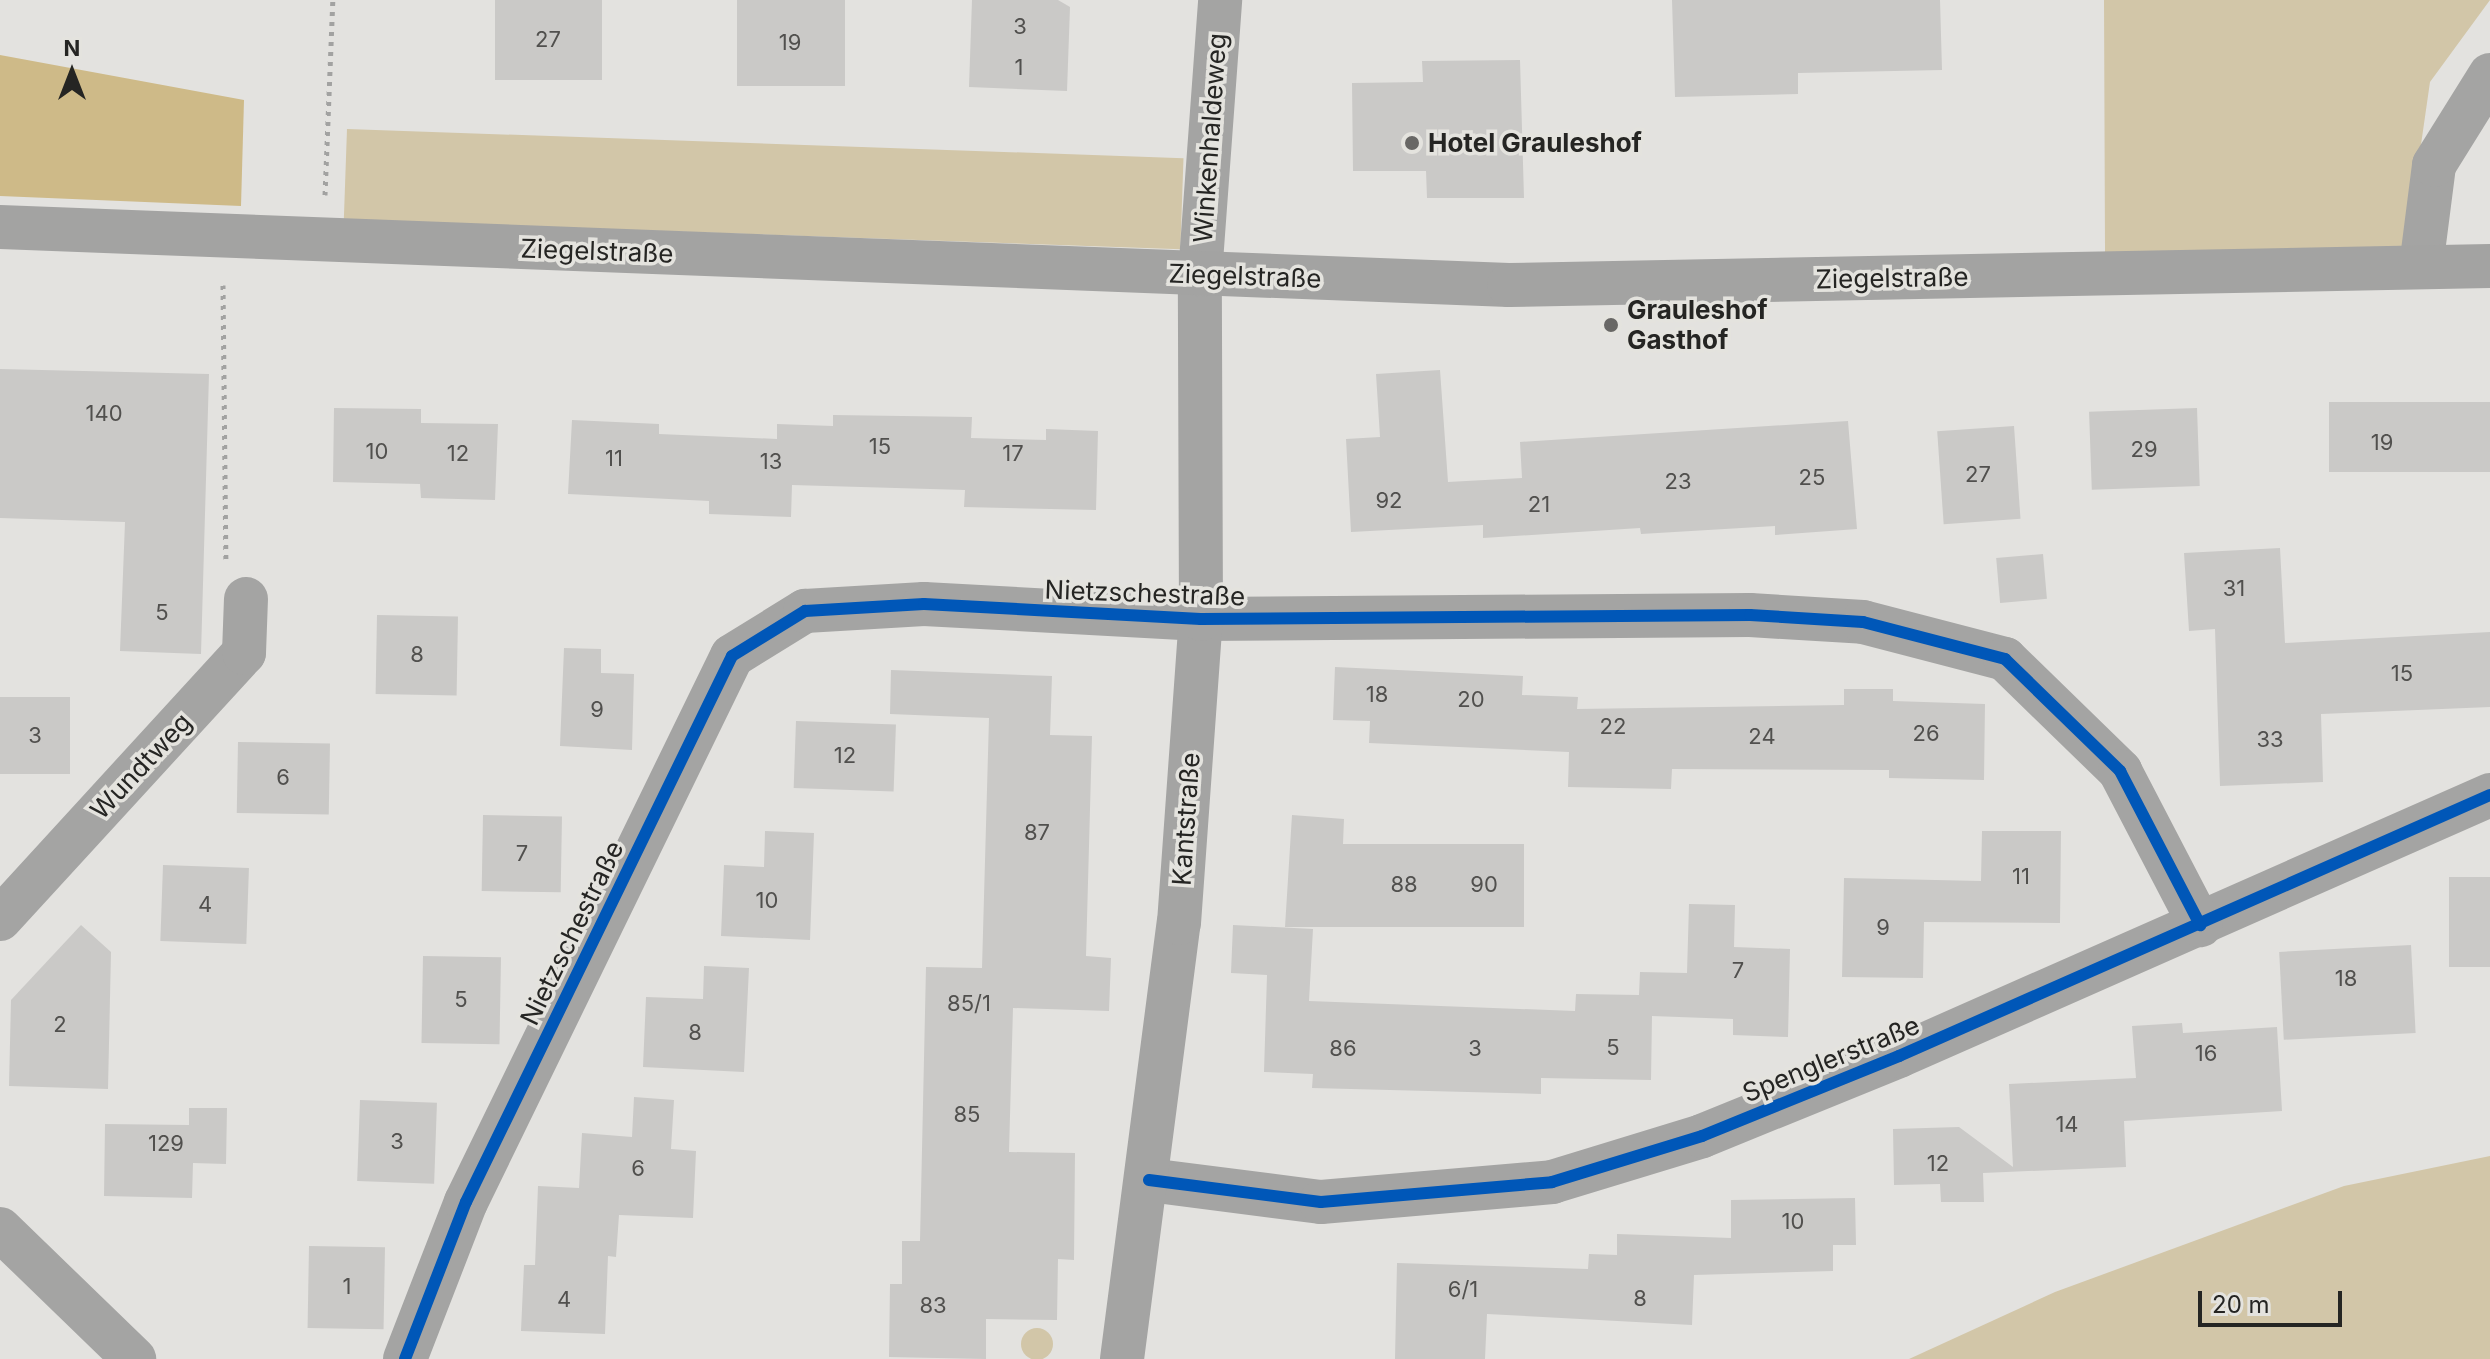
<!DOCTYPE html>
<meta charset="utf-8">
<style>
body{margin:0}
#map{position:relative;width:2490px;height:1359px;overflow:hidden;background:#e3e2df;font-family:Inter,sans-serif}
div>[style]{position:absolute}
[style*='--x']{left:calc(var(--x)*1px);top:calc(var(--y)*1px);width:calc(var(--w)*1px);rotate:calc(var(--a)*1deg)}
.green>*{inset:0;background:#d2c6a8;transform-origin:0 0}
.round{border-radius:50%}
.forest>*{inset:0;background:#ceba88}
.building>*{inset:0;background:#cac9c7;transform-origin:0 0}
.path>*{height:5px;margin-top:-2.5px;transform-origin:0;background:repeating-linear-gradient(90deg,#a2a2a1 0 4px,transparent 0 10px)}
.minor>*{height:44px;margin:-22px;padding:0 22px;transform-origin:22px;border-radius:22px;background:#a4a4a3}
.secondary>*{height:44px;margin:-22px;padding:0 22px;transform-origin:22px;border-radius:22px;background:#a3a3a2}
.cycleway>*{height:12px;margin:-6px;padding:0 6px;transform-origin:6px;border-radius:6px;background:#0057b8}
.dots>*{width:22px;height:22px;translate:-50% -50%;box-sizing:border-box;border:4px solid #e4e3de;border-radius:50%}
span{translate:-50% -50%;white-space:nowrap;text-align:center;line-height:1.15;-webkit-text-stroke:7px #e4e3de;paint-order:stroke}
.number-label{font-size:22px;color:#51504e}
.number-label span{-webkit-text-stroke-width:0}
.street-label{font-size:26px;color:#252523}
.poi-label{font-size:26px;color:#252523;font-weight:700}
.left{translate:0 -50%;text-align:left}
.north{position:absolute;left:32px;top:32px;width:80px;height:80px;-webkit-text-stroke:6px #e4e3de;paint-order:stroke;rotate:0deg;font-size:22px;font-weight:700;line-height:32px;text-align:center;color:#252523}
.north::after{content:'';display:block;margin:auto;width:28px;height:36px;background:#252523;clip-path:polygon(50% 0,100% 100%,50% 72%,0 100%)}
.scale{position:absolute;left:2198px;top:1291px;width:144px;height:36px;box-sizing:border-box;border:4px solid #252523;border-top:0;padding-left:10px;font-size:24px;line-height:28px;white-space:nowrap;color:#252523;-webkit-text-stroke:6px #e4e3de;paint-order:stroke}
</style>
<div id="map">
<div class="green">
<div style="clip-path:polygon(2104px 0,2490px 0,2430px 82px,2406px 249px,2105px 252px)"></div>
<div style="left:347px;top:129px;width:837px;height:91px;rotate:2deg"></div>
<div style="clip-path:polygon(2490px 1156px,2490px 1359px,1909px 1359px,2055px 1292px,2344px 1186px)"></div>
<div class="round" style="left:1021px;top:1328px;width:32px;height:32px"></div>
</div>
<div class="forest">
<div style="clip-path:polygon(0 55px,244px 100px,241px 206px,0 196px)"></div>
</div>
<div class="building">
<div style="left:495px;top:0;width:107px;height:80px"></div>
<div style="left:737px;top:0;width:108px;height:86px"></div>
<div style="clip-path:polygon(972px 0,1058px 0,1070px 7px,1067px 91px,969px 87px)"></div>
<div style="clip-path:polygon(1672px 0,1940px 0,1942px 70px,1798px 73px,1798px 94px,1675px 97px)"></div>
<div style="clip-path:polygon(1520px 60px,1524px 198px,1427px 198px,1426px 171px,1353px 171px,1352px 83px,1423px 82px,1422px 61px)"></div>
<div style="clip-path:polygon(0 369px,209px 374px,201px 654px,120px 651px,125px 522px,0 518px)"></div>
<div style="clip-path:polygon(1440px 370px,1448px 482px,1522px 478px,1520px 442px,1848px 421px,1857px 529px,1775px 535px,1775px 526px,1641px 534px,1640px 528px,1483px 538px,1483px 525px,1351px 532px,1346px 439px,1380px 437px,1376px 374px)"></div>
<div style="left:2490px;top:402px;width:70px;height:161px;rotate:90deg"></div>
<div style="clip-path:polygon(334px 408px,421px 409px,421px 423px,498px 424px,495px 500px,421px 498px,420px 484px,333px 482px)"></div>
<div style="left:2197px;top:408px;width:78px;height:108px;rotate:88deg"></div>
<div style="clip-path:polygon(833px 415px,972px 417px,971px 438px,1046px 440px,1046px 429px,1098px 431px,1096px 510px,964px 507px,965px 490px,792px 485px,791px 517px,709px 514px,709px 501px,568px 494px,572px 420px,659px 424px,659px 434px,777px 439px,777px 424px,833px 426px)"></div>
<div style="left:2014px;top:426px;width:93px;height:77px;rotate:86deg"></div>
<div style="clip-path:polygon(2280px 548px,2285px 643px,2490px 632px,2490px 707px,2321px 714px,2323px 782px,2220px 786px,2215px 629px,2189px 631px,2184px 553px)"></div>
<div style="left:2043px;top:554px;width:45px;height:47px;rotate:85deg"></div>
<div style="left:377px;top:615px;width:81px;height:79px;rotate:1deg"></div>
<div style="clip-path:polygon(564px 648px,601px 649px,601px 673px,634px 674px,632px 750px,560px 746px)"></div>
<div style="clip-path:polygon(1335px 667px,1523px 676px,1522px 695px,1578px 697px,1577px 709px,1844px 705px,1844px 689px,1893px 689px,1893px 701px,1985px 704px,1984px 780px,1889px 778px,1889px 770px,1672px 769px,1671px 789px,1568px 787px,1569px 752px,1369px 743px,1370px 721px,1333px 720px)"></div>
<div style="clip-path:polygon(891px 670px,1052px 676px,1050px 735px,1092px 736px,1086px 956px,1111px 958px,1109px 1011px,1013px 1008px,1009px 1152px,1075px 1153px,1074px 1260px,1058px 1259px,1057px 1320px,986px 1319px,986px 1359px,889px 1357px,890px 1284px,902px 1284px,902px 1241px,920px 1241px,926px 967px,982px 968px,989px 718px,890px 714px)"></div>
<div style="left:0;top:697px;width:70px;height:77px"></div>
<div style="left:796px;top:721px;width:100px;height:67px;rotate:2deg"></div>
<div style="left:238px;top:742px;width:92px;height:71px;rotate:1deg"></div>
<div style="left:483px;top:815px;width:79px;height:76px;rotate:1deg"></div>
<div style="clip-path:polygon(1292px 815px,1344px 819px,1343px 844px,1524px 844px,1524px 927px,1285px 927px)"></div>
<div style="clip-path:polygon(765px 831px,814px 833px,810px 940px,721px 936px,724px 865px,764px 867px)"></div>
<div style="clip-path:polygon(1982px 831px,2061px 831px,2060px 923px,1924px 922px,1923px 978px,1842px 977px,1844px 878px,1981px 881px)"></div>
<div style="left:163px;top:865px;width:86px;height:76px;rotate:2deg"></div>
<div style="left:2490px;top:877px;width:90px;height:41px;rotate:90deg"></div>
<div style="clip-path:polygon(1689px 904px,1735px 905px,1734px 947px,1790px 949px,1788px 1037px,1733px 1035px,1733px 1019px,1652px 1016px,1651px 1080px,1541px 1078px,1541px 1094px,1312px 1088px,1313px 1074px,1264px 1072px,1267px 975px,1231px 973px,1233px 925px,1313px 929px,1309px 1001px,1575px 1011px,1576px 994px,1639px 995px,1640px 972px,1687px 973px)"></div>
<div style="clip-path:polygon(81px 925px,111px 952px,108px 1089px,9px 1086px,11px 1000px)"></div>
<div style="left:2411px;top:945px;width:88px;height:132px;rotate:87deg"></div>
<div style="left:423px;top:956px;width:78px;height:87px;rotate:1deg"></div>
<div style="clip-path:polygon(704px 966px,749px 968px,744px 1072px,643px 1067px,646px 997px,703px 999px)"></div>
<div style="clip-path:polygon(2182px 1023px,2183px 1033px,2277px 1027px,2282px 1111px,2124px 1121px,2126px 1167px,1983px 1173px,1984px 1202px,1941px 1202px,1940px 1184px,1894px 1185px,1893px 1129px,1959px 1127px,2013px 1167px,2009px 1084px,2136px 1078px,2132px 1026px)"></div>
<div style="clip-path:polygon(634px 1097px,674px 1100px,671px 1149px,696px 1151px,693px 1218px,619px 1215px,616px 1257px,608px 1256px,605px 1334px,521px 1331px,524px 1265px,535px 1265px,538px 1186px,579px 1188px,582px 1133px,632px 1137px)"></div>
<div style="left:360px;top:1100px;width:77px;height:81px;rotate:2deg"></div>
<div style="clip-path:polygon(189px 1108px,227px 1108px,226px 1164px,193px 1163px,192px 1198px,104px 1196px,105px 1124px,189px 1125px)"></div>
<div style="clip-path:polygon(1855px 1198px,1856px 1245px,1833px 1245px,1833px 1271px,1694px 1275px,1692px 1325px,1487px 1314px,1485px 1359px,1395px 1359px,1397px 1263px,1588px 1269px,1589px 1254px,1617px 1255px,1617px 1234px,1731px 1238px,1731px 1200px)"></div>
<div style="left:309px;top:1246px;width:76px;height:82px;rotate:1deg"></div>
</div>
<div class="path">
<div style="--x:325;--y:195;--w:195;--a:-87.7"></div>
<div style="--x:223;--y:285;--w:274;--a:89.4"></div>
</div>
<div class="minor">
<div style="--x:2421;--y:267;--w:103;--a:-82.7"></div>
<div style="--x:2434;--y:165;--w:106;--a:-58.1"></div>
<div style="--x:0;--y:919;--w:361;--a:-47.5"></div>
<div style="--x:244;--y:653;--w:54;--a:-87.9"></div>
<div style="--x:1149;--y:1180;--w:173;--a:7.3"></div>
<div style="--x:1321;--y:1202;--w:232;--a:-4.9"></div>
<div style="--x:1552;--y:1182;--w:157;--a:-17"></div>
<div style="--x:1702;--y:1136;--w:213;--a:-22.1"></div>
<div style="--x:1899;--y:1056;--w:646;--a:-23.83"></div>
<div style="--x:0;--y:1229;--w:187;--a:44.1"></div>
<div style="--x:405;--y:1359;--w:168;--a:-68.8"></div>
<div style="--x:466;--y:1202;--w:607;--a:-64.03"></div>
<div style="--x:732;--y:656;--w:86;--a:-31.7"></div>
<div style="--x:805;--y:611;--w:119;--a:-3.4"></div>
<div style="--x:924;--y:604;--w:277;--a:3.1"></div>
<div style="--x:1201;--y:619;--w:549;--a:-0.42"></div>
<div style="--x:1750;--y:615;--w:113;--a:3.5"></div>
<div style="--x:1863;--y:622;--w:147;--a:14.6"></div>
<div style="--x:2005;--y:659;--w:161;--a:44.2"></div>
<div style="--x:2120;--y:771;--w:174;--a:62.5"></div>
<div style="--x:1122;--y:1359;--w:440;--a:-82.6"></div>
<div style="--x:1179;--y:923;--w:305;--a:-85.9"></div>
<div style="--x:1201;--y:619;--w:344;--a:-90.2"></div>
<div style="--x:1200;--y:275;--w:276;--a:-85.8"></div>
</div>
<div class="secondary">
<div style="--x:0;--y:227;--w:1510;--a:2.2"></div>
<div style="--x:1509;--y:285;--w:981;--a:-1.11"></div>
</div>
<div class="cycleway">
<div style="--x:1149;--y:1180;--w:173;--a:7.3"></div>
<div style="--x:1321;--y:1202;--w:232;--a:-4.9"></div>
<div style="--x:1552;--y:1182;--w:157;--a:-17"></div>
<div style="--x:1702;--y:1136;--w:213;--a:-22.1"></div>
<div style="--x:1899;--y:1056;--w:646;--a:-23.83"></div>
<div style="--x:405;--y:1359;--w:168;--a:-68.8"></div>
<div style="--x:466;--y:1202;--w:607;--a:-64.03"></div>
<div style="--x:732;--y:656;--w:86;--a:-31.7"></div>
<div style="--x:805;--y:611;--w:119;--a:-3.4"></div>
<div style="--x:924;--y:604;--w:277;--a:3.1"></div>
<div style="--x:1201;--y:619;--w:549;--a:-0.42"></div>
<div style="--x:1750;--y:615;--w:113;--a:3.5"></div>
<div style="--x:1863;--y:622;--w:147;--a:14.6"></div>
<div style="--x:2005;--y:659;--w:161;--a:44.2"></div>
<div style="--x:2120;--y:771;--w:174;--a:62.5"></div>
</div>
<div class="dots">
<div style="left:1412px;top:143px;background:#686765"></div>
<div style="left:1611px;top:325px;background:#686765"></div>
</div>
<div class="number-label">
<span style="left:1020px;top:27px">3</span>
<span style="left:548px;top:40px">27</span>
<span style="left:790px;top:43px">19</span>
<span style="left:1019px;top:68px">1</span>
<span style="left:104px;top:414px">140</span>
<span style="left:2382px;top:443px">19</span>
<span style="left:880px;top:447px">15</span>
<span style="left:2144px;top:450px">29</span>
<span style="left:377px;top:452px">10</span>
<span style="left:458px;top:454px">12</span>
<span style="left:1013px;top:454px">17</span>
<span style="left:614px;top:459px">11</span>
<span style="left:771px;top:462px">13</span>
<span style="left:1978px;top:475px">27</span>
<span style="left:1812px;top:478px">25</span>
<span style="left:1678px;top:482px">23</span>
<span style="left:1389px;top:501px">92</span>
<span style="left:1539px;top:505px">21</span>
<span style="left:2234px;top:589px">31</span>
<span style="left:162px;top:613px">5</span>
<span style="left:417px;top:655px">8</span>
<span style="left:2402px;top:674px">15</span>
<span style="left:1377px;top:695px">18</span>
<span style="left:1471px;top:700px">20</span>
<span style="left:597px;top:710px">9</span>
<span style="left:1613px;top:727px">22</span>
<span style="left:1926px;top:734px">26</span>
<span style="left:35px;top:736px">3</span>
<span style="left:1762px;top:737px">24</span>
<span style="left:2270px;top:740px">33</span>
<span style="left:845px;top:756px">12</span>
<span style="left:283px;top:778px">6</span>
<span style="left:1037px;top:833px">87</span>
<span style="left:522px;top:854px">7</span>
<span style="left:2021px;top:877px">11</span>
<span style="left:1404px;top:885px">88</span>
<span style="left:1484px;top:885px">90</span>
<span style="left:767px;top:901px">10</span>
<span style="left:205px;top:905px">4</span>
<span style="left:1883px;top:928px">9</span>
<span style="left:1738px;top:971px">7</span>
<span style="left:2346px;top:979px">18</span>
<span style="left:461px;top:1000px">5</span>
<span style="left:969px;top:1004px">85/1</span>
<span style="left:60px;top:1025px">2</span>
<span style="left:695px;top:1033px">8</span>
<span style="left:1613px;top:1048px">5</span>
<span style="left:1343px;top:1049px">86</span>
<span style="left:1475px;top:1049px">3</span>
<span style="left:2206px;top:1054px">16</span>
<span style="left:967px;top:1115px">85</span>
<span style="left:2067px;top:1125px">14</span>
<span style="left:397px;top:1142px">3</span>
<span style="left:166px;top:1144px">129</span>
<span style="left:1938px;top:1164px">12</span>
<span style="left:638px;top:1169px">6</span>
<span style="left:1793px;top:1222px">10</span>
<span style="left:347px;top:1287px">1</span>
<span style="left:1463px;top:1290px">6/1</span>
<span style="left:1640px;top:1299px">8</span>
<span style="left:564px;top:1300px">4</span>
<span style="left:933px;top:1306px">83</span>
</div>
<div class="street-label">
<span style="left:1210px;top:138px;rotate:-86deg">Winkenhaldeweg</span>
<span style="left:597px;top:251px;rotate:2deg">Ziegelstraße</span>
<span style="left:1245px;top:276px;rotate:2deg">Ziegelstraße</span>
<span style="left:1892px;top:278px;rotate:-1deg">Ziegelstraße</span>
<span style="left:1145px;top:593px;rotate:2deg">Nietzschestraße</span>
<span style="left:141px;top:766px;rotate:-47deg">Wundtweg</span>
<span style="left:1186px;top:819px;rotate:-86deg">Kantstraße</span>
<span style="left:572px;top:933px;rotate:-64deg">Nietzschestraße</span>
<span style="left:1831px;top:1059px;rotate:-22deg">Spenglerstraße</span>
</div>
<div class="poi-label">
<span class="left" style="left:1428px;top:143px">Hotel Grauleshof</span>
<span class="left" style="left:1627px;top:325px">Grauleshof<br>Gasthof</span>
</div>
<div class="north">N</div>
<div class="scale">20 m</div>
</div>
